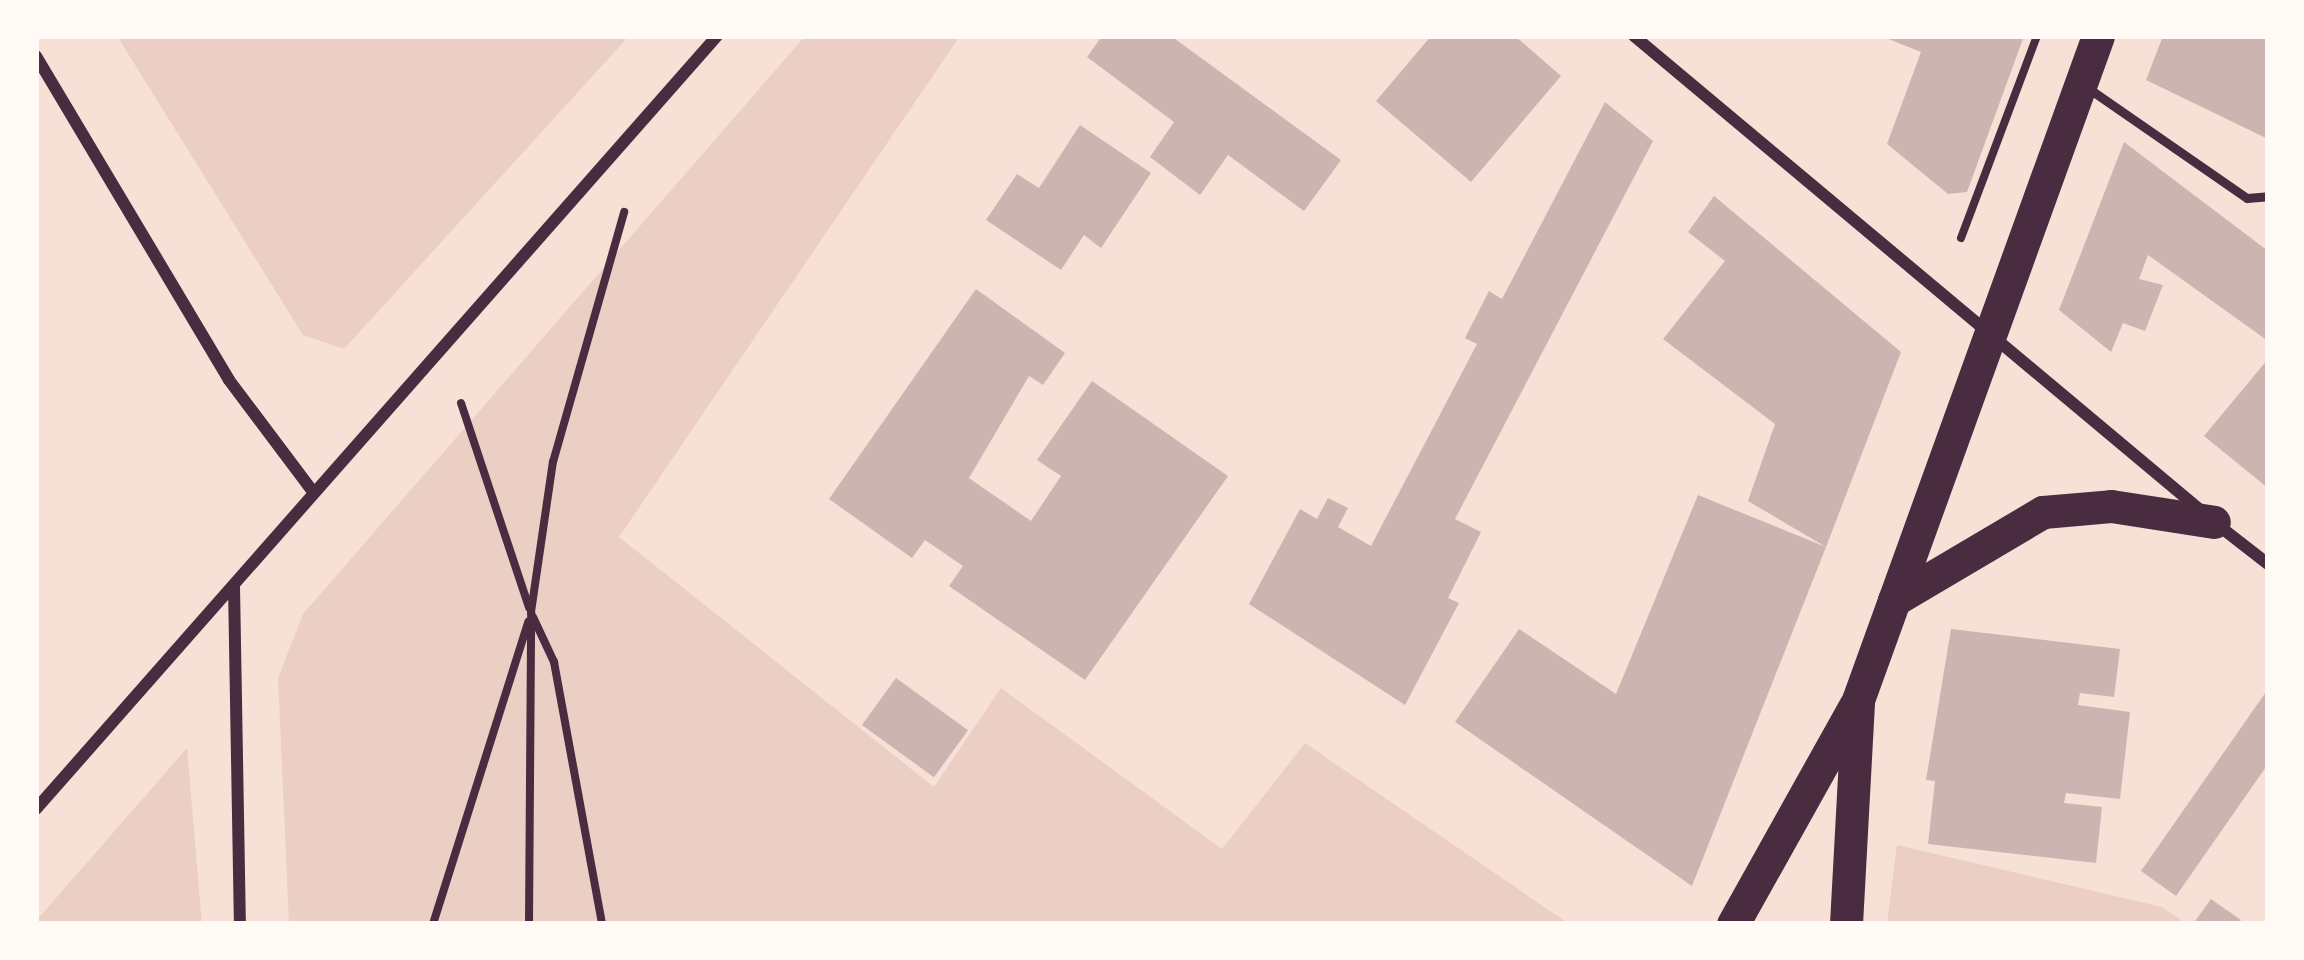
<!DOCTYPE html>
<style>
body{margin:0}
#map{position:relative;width:2304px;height:960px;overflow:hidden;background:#f7e1d7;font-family:Commissioner,sans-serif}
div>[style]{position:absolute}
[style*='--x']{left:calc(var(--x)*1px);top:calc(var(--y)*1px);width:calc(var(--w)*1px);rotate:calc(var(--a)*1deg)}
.green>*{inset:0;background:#ebcfc5}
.building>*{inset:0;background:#ccb4b1;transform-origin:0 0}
.path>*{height:8px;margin:-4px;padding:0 4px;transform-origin:4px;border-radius:4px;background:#4a2c40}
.service>*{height:9px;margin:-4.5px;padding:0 4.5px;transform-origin:4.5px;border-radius:4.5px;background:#4a2c40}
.minor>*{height:12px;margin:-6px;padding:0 6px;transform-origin:6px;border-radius:6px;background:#4a2c40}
.trunk>*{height:33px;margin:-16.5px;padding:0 16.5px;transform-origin:16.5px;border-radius:16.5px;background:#4a2c40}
span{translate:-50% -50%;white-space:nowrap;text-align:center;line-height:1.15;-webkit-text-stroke:10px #fffaf5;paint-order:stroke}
.frame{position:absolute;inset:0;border:39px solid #fffaf5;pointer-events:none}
</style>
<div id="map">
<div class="green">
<div style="clip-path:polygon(117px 36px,629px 36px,344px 349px,303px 335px)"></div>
<div style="clip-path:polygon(805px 36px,960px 36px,619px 537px,934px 787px,1001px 688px,1222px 849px,1305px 743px,1569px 924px,289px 924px,278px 678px,303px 614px)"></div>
<div style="clip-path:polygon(187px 748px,202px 924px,36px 924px,36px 921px)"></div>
<div style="clip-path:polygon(1897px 845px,2162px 907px,2187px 924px,1887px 924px)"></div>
</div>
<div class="building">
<div style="clip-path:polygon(1102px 36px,1171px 36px,1341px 160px,1304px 211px,1228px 155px,1200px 195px,1150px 157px,1174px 122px,1087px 57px)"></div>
<div style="clip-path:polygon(1431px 36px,1515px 36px,1561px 76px,1471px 182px,1376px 101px)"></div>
<div style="clip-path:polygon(1881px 36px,2024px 36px,1967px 192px,1948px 194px,1887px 144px,1921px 52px)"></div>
<div style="clip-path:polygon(2163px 36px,2268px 36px,2268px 139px,2146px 80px)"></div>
<div style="clip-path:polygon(1605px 102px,1653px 141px,1455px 519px,1481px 532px,1448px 598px,1459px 603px,1405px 705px,1249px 604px,1300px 509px,1317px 519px,1328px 498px,1348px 508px,1338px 527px,1371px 546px,1477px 344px,1465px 338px,1489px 291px,1502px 299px)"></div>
<div style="clip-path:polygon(1080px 125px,1151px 173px,1101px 248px,1084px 235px,1061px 270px,986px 220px,1017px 174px,1039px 188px)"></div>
<div style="clip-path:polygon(2124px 142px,2268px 251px,2268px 341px,2148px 255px,2139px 279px,2163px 285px,2145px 331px,2123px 323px,2111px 352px,2059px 310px)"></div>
<div style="clip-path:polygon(1714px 196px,1901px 352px,1826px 547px,1748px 501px,1775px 424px,1663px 339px,1725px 261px,1688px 232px)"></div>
<div style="clip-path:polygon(976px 289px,1065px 353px,1043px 385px,1029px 376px,969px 478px,1031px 521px,1061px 476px,1037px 460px,1092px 381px,1228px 476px,1085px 680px,949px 586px,963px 566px,925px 540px,912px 558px,829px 499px)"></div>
<div style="clip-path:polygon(2268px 359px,2268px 488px,2204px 436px)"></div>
<div style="clip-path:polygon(1698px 495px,1826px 547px,1692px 886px,1455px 722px,1519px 629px,1616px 694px)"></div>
<div style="clip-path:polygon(1951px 629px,2120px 649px,2114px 697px,2080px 693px,2078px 705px,2130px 712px,2120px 799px,2066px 793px,2064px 803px,2102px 807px,2096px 863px,1928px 844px,1935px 781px,1926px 780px)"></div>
<div style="left:896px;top:678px;width:89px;height:58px;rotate:36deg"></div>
<div style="clip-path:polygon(2268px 689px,2268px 764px,2176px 896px,2141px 871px)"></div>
<div style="clip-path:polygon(2211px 899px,2241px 920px,2238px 924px,2193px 924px)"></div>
</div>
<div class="path">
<div style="--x:1961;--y:238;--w:216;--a:-69.4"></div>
<div style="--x:461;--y:403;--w:216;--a:71.6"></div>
<div style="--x:533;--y:617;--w:50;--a:65"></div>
<div style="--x:554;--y:662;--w:266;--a:79.6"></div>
<div style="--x:433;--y:924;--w:317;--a:-72.5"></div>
<div style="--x:529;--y:924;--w:312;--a:-89.6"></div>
<div style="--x:531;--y:612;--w:152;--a:-81.7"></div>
<div style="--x:553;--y:462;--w:260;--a:-74.1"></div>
</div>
<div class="service">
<div style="--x:2085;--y:86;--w:197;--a:34.7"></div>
<div style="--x:2247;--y:198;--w:21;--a:-5"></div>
</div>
<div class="minor">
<div style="--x:1634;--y:36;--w:737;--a:39.93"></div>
<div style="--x:36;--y:56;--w:377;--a:59.2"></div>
<div style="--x:229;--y:380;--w:140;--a:53.1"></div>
<div style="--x:2214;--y:522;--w:68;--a:37.9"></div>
<div style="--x:234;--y:586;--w:338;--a:89"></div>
<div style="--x:36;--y:809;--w:1030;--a:-48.62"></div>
</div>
<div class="trunk">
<div style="--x:1894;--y:600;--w:173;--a:-30.6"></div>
<div style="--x:2043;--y:512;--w:68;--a:-5"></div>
<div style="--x:2111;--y:506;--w:104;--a:8.8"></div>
<div style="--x:1733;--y:924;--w:250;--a:-60.8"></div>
<div style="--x:1846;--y:924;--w:224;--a:-86.9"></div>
<div style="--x:1858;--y:700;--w:706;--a:-70.13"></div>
</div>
<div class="frame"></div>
</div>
